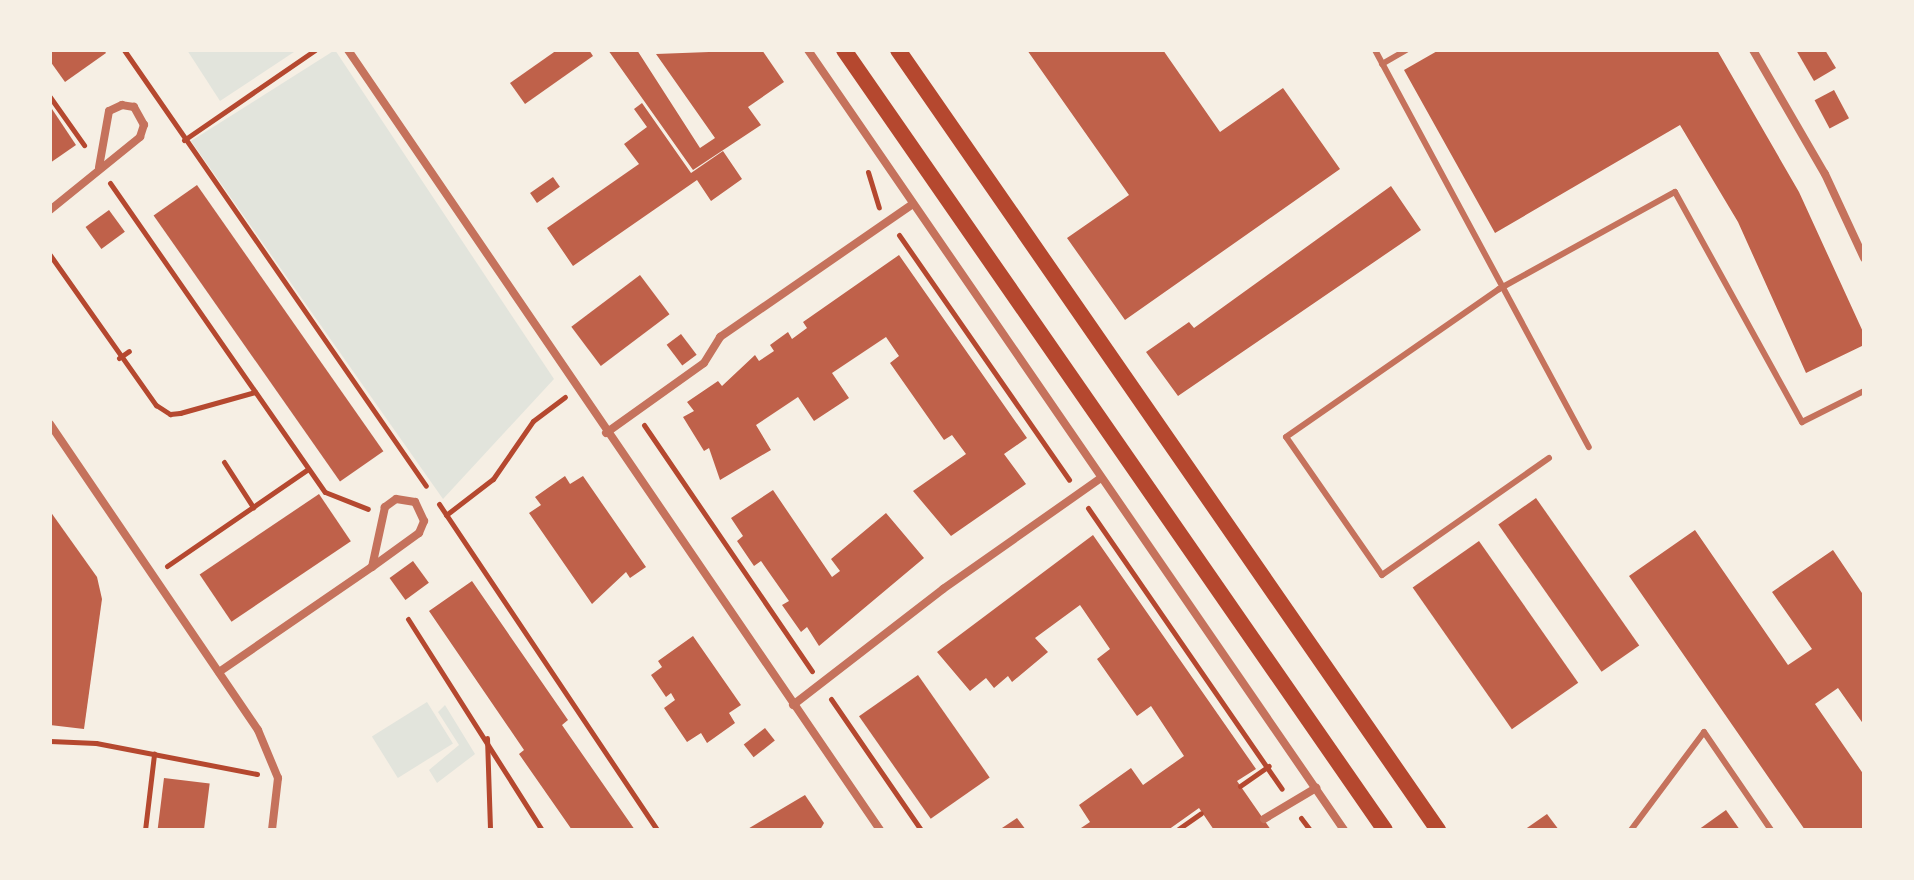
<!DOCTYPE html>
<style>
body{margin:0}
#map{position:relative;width:1914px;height:880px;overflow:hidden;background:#f6efe4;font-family:"Asap Condensed",sans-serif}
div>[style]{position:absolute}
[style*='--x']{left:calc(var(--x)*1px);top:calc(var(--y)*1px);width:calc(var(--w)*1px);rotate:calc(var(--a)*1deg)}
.green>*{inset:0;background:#e2e4dc;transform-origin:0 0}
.building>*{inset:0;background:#bf614a;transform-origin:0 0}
.path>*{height:5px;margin:-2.5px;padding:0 2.5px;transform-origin:2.5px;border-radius:2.5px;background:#b5482f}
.service>*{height:6px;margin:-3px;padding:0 3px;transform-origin:3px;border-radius:3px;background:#c5725c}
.minor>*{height:8px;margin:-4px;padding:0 4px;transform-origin:4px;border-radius:4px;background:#c5725c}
.secondary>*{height:16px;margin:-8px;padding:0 8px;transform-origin:8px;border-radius:8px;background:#b5482f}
span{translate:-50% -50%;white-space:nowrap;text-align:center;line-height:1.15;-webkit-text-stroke:6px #f6efe4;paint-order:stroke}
.frame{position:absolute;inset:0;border:52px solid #f6efe4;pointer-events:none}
</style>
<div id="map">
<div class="green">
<div style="clip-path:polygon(187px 50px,297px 50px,220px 101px)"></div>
<div style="clip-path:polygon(335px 50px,554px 379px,443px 499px,191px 141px)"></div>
<div style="left:427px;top:702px;width:49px;height:65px;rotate:58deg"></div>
<div style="clip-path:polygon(445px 705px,475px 754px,437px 783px,429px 770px,459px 745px,438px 712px)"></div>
</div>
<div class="building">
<div style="clip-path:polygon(50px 50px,104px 50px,106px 53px,65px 82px,50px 61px)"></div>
<div style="clip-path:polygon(557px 50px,589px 50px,593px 56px,525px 104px,510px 83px)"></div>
<div style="clip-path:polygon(608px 50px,637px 50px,700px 148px,715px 138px,656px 54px,762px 50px,784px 82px,748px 107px,761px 125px,693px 170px)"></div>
<div style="clip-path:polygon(1027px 50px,1163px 50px,1220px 132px,1283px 88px,1340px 169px,1125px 320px,1067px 238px,1129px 195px)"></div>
<div style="clip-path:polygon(1439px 50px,1717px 50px,1799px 192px,1864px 334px,1864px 345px,1806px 373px,1738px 222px,1680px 125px,1495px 233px,1404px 70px)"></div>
<div style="clip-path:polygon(1796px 50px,1825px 50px,1836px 68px,1814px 81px)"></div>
<div style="left:1834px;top:90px;width:32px;height:22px;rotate:62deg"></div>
<div style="clip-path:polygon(642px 103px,691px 173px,723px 151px,742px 179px,711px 201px,697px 180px,573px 266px,547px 228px,639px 164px,624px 144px,647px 127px,634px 109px)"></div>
<div style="clip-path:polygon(50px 106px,76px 145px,50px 163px)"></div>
<div style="left:553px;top:177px;width:12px;height:28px;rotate:55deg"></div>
<div style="left:197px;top:185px;width:325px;height:53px;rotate:55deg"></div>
<div style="clip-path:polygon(1391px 186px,1421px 230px,1178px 396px,1146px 352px,1189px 322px,1194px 328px)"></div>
<div style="left:109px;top:210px;width:27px;height:29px;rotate:54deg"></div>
<div style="clip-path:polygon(899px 255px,1027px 438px,1004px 454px,1026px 484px,951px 536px,913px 491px,966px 454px,952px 435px,944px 440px,890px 363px,899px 356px,886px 337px,832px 373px,849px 398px,814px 421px,798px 397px,756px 425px,771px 450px,720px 480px,709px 448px,704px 451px,683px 417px,694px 411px,687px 402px,718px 381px,722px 386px,755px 355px,759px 361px,774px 351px,770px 345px,788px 332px,792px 339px,807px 328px,803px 322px)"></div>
<div style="left:640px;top:275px;width:49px;height:86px;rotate:53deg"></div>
<div style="left:681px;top:334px;width:26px;height:18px;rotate:53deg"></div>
<div style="clip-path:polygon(565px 476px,570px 484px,583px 476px,646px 567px,630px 578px,626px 572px,592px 604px,529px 513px,541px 505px,535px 497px)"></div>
<div style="clip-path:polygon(773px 490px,832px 577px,840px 571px,831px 559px,886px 513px,924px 558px,819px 646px,807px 627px,801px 632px,782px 605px,789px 601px,761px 561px,754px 566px,737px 541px,743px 536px,731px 518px)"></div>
<div style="left:319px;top:494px;width:57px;height:144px;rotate:56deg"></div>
<div style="left:1536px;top:498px;width:180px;height:46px;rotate:55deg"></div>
<div style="clip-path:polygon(50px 511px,97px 577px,102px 599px,84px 729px,50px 725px)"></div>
<div style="clip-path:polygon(1695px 530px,1788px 665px,1812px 649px,1772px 592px,1833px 550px,1864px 596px,1864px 725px,1838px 688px,1815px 704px,1864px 775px,1864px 830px,1805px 830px,1629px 576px)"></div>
<div style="clip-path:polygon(1093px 535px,1256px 769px,1237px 781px,1271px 830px,1214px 830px,1199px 808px,1168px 830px,1078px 830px,1090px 822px,1079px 805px,1131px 768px,1143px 785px,1184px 756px,1151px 706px,1137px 716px,1097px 659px,1110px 649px,1080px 605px,1035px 638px,1048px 652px,1012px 682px,1008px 676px,994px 688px,986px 678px,970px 691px,937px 652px)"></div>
<div style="left:1479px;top:541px;width:173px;height:81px;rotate:55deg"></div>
<div style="left:413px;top:561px;width:27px;height:29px;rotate:54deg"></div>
<div style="clip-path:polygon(472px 581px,568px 720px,562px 725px,635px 830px,572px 830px,519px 754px,524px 750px,429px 611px)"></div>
<div style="clip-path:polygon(693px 636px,741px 705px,729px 713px,735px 723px,707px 743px,701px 733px,687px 742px,664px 708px,675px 700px,671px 693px,666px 697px,651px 675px,662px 667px,658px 661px)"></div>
<div style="left:918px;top:675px;width:125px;height:72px;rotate:55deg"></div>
<div style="left:765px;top:728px;width:16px;height:27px;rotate:52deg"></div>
<div style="left:164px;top:778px;width:46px;height:52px;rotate:7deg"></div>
<div style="clip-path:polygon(805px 795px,824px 823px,820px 830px,746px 830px)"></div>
<div style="clip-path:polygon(1726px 810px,1740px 830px,1698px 830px)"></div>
<div style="clip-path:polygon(1547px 814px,1559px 830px,1524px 830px)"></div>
<div style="clip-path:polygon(1017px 818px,1026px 830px,999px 830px)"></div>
</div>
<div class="path">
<div style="--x:124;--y:50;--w:530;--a:55.29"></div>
<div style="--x:50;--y:97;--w:59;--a:54.7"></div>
<div style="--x:184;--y:140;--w:159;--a:-34.5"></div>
<div style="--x:868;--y:172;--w:37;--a:73"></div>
<div style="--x:110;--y:183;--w:376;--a:55.2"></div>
<div style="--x:325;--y:492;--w:46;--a:21.6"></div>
<div style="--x:899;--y:235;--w:298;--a:55.2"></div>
<div style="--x:50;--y:255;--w:184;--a:54.8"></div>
<div style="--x:156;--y:405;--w:17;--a:33"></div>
<div style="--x:170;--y:414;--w:10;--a:-6"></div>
<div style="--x:180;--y:413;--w:78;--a:-15.6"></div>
<div style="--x:119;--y:358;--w:12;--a:-35"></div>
<div style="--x:644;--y:425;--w:298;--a:55.7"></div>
<div style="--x:224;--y:462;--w:54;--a:57.2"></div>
<div style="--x:439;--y:504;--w:392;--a:56.2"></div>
<div style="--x:1088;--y:508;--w:341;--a:55.4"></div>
<div style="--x:446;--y:515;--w:59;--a:-37.5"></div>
<div style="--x:493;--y:479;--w:70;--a:-55.4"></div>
<div style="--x:533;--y:421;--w:40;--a:-37"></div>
<div style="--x:167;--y:566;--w:171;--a:-34.5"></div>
<div style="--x:408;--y:619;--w:250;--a:57.6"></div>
<div style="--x:831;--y:699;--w:159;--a:55.5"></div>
<div style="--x:487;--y:738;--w:92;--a:88.1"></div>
<div style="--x:50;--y:741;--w:46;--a:2.5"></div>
<div style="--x:96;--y:743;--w:164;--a:10.9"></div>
<div style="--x:1240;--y:786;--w:35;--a:-35"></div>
<div style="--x:1301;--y:818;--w:15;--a:53"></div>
<div style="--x:145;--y:830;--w:77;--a:-83.2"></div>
<div style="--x:1177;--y:830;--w:29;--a:-35"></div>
</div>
<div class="service">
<div style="--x:1375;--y:50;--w:451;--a:61.7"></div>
<div style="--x:1382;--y:64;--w:28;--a:-30"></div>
<div style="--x:1549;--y:458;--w:204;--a:145"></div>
<div style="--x:1382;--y:575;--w:168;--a:-124.8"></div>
<div style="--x:1286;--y:437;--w:259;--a:-34.8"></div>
<div style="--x:1499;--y:289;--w:201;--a:-28.9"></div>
<div style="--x:1675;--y:192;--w:263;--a:61.1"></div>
<div style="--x:1802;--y:422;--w:69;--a:-26.6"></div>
<div style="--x:1631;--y:830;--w:122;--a:-53.3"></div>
<div style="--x:1704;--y:732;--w:119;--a:55.6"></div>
</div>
<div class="minor">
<div style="--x:348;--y:50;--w:944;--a:55.7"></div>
<div style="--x:808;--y:50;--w:946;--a:55.5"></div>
<div style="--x:1753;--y:50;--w:143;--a:59.9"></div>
<div style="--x:1825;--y:174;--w:93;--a:65.1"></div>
<div style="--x:50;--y:210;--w:116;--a:-39"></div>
<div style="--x:140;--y:137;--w:13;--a:-72"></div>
<div style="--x:144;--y:125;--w:21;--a:-119"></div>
<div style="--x:134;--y:107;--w:12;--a:-171"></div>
<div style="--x:122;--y:105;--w:14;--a:155"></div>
<div style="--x:109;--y:111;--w:57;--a:100.1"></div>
<div style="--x:50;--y:424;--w:370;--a:55.8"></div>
<div style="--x:258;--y:730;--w:52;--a:67.4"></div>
<div style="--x:278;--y:778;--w:52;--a:96.6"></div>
<div style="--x:606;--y:433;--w:120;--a:-35.5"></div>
<div style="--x:704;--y:363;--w:31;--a:-58"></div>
<div style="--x:720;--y:337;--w:234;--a:-34.6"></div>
<div style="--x:219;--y:672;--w:186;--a:-34.5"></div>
<div style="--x:372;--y:567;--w:58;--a:-35.9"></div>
<div style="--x:419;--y:533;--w:13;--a:-67"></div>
<div style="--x:424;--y:521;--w:21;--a:-115"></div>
<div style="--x:415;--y:502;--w:19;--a:-171"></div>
<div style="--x:396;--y:499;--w:14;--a:144"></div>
<div style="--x:385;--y:507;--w:61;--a:102.2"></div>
<div style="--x:793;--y:705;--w:190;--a:-37.7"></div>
<div style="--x:943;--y:589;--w:193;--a:-35.1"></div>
<div style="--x:1264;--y:819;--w:61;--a:-30.8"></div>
</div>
<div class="secondary">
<div style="--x:844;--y:50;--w:949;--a:55.26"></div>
<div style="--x:898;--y:50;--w:949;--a:55.3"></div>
</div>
<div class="frame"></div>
</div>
